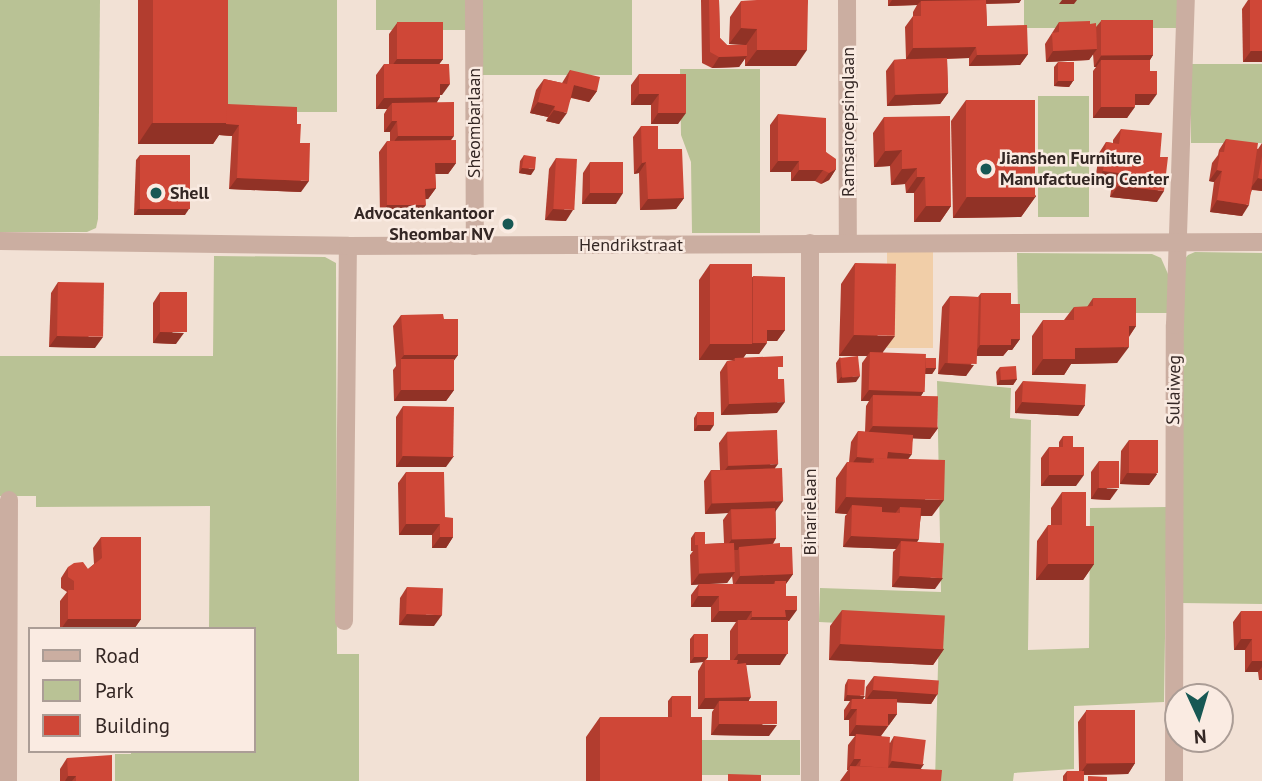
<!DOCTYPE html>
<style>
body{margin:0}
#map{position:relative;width:1262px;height:781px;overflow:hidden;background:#f2e1d5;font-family:"PT Sans",sans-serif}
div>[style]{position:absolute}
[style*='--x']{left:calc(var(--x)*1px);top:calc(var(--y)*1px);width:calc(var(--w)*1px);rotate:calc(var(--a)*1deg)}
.green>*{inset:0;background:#b9c295;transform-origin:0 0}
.sand>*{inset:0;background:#f1cea8;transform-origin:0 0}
.minor>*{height:18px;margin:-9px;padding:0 9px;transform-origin:9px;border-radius:9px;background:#cbaea1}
.tertiary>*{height:18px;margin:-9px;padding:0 9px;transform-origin:9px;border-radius:9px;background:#cbaea1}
.wall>*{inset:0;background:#b23d2f}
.shaded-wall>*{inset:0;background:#913226}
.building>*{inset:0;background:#cf4737;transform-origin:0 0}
.dots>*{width:19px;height:19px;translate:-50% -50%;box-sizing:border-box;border:4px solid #faebe2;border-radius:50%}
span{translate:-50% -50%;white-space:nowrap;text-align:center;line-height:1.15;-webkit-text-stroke:5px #faebe2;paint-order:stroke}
.street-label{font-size:18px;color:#342724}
.poi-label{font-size:18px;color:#342724;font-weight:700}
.left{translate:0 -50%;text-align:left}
.right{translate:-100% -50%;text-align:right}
.legend{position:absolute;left:28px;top:627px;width:228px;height:126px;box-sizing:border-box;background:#faebe2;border:2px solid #ab9d96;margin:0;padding:9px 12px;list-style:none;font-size:21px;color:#342724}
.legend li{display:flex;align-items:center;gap:14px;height:35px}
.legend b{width:35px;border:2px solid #ab9d96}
.north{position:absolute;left:1164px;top:683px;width:70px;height:70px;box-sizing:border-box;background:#faebe2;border:2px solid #ab9d96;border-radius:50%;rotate:176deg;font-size:19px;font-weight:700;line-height:28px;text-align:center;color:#342724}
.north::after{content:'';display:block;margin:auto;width:24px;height:32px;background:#175854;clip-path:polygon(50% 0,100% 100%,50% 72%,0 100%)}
</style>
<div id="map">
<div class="green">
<div style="clip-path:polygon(0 0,100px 0,98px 219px,96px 228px,87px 232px,0 232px)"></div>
<div style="left:216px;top:0;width:121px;height:112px"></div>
<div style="left:376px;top:0;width:90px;height:30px"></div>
<div style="left:481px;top:0;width:151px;height:75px"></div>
<div style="left:1024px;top:0;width:153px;height:28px"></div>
<div style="left:1191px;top:64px;width:71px;height:79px"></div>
<div style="clip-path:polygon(680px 69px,760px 69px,760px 233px,692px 233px,691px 162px,681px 135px)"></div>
<div style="left:1038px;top:96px;width:51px;height:121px"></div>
<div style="clip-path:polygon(1195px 252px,1262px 253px,1262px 604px,1181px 603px,1183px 261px,1188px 255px)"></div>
<div style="clip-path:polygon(1017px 253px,1152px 254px,1161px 258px,1168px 274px,1168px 313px,1018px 313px)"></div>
<div style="clip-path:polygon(214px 256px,325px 257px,336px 263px,337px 654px,359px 654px,359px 781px,115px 781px,115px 754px,131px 754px,131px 751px,254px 751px,254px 629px,209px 629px,210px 506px,36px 507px,36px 496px,0 496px,0 356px,213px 356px)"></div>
<div style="clip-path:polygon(937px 381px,1011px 388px,1010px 418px,1031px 420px,1028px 650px,1089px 648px,1090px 508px,1167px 507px,1164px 702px,1074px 706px,1074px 769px,1014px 773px,1013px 781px,935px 781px,939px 628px,819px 622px,820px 588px,941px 592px)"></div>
<div style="left:800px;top:740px;width:35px;height:110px;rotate:90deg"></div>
</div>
<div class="sand">
<div style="left:887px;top:251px;width:46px;height:97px"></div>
</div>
<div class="minor">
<div style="--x:474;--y:0;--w:246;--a:89.8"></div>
<div style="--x:847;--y:0;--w:243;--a:89.8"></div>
<div style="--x:344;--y:621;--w:375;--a:-89.4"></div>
<div style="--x:8;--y:781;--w:281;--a:-89.8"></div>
<div style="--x:810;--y:781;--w:538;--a:-90"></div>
<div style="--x:1174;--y:781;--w:456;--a:-89.9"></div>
<div style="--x:1175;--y:325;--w:325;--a:-88.1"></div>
</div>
<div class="tertiary">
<div style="--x:0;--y:241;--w:348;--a:0.8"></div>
<div style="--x:348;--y:246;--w:914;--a:-0.25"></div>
</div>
<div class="wall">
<div style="clip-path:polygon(138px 0,228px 0,227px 104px,297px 124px,300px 143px,301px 192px,229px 189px,232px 136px,219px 135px,213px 144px,138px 144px)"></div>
<div style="clip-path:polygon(701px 0,719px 0,720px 38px,727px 45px,746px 45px,729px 44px,730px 17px,741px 1px,808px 0,796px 66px,745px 66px,745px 58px,739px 67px,712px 68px,702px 63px)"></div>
<div style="clip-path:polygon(888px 0,1021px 0,1019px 3px,986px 4px,987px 26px,1028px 54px,1020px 65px,969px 66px,969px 58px,947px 59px,948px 93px,940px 104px,887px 106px,886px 71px,894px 60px,906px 59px,905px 27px,913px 16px,913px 12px,917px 5px,888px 6px)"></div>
<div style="clip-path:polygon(1248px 0,1262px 0,1262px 62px,1243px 62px,1242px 9px)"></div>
<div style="clip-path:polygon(1101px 21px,1153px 55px,1150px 60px,1149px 105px,1135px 105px,1127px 118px,1093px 118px,1093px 71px,1096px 67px,1094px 67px,1093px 54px,1089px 60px,1046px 62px,1045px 44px,1059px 22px,1090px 24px,1096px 27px)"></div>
<div style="clip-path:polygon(397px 23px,443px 59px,439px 64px,442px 95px,440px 95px,440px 97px,437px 102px,451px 140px,456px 163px,448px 174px,435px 174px,436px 188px,428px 199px,425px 199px,418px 216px,380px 216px,379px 152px,387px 141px,390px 141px,390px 132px,384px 132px,384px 114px,387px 109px,376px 109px,376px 75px,384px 64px,389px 64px,389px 34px)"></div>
<div style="clip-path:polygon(1058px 62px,1073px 81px,1069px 87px,1054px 86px,1054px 67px)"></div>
<div style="clip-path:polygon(570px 70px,597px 91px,589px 102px,571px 98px,559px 124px,546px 121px,548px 117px,530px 113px,536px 90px,544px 79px,562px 83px)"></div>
<div style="clip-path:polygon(639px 74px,686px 74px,678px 124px,651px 124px,651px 105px,631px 105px,631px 85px)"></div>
<div style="clip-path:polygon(966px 100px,1036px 196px,1021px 217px,953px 218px,951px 121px)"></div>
<div style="clip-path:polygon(778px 114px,826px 152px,836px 169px,829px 180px,821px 184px,815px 181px,791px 181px,791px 172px,770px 172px,770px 125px)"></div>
<div style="clip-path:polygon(884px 117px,951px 206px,940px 222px,914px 222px,914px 193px,906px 193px,905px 184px,891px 185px,890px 166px,874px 167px,873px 133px)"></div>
<div style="clip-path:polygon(641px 126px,658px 149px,684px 198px,676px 209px,640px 210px,639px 173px,634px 174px,633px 137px)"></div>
<div style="clip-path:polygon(1121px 129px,1160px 157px,1157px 202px,1110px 197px,1112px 184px,1095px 182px,1099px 153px,1106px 142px,1113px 143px,1113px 140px)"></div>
<div style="clip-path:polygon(1226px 139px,1258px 149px,1262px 143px,1262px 191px,1252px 190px,1242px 216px,1210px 212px,1214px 182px,1209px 181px,1212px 163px,1218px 155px,1219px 150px)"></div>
<div style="clip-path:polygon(140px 155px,185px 215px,134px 215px,136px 160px)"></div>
<div style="clip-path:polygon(524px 155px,531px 175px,519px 173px,520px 161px)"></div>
<div style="clip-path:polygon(556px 158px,566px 221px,545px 220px,549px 169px)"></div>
<div style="clip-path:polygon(590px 162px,616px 204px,582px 204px,583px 173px)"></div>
<div style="clip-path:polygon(855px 263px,883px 353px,926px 358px,936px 368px,932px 374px,925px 374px,924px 391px,921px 396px,938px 428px,930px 439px,913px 438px,908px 459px,932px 516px,921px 516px,917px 542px,935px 589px,892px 587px,893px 552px,896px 549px,843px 547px,845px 516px,847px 514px,835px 513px,836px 478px,847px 462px,849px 462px,851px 442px,858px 431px,865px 432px,866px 406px,869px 401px,861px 401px,862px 363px,867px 356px,839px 356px,841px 284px)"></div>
<div style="clip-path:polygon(710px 264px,753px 277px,785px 330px,777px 341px,767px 341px,759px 354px,746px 354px,743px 358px,778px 374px,777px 413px,721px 415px,720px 372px,727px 361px,733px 360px,699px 360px,699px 280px)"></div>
<div style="clip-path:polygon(58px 282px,95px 348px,49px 347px,51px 293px)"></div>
<div style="clip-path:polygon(160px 292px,176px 344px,153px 343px,153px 303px)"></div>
<div style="clip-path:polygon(981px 293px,1011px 304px,1020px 339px,1012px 350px,1008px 350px,1003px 356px,975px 356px,966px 376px,938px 374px,942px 307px,950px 296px,978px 297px)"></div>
<div style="clip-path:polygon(1093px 298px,1136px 326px,1129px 337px,1117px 363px,1071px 364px,1064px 375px,1032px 375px,1032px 336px,1043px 320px,1064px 320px,1074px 307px,1087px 307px)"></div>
<div style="clip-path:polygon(401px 315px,444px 319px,458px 355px,454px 360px,454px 390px,446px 401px,394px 401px,393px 370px,396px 366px,393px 326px)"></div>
<div style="clip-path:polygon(840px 357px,856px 382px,837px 383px,836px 363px)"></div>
<div style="clip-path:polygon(1000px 367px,1017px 379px,1013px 385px,997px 385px,996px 372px)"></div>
<div style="clip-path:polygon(1023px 381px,1085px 405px,1078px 416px,1015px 413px,1015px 392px)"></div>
<div style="clip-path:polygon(403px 406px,446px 467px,396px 467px,396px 417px)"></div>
<div style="clip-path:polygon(697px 413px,710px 431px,694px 431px,694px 418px)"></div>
<div style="clip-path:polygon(evenodd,727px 432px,775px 468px,776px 538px,773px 544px,780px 547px,793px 574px,786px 584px,786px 596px,789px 621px,788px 621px,780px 665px,746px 665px,749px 701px,769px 736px,711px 735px,712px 712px,714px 709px,698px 709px,698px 671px,703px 662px,690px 663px,690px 639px,694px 634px,708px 657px,706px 660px,730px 660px,730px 631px,736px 622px,711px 622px,711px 607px,691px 607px,691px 595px,699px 584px,691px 585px,690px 555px,693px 551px,691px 551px,691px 538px,695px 532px,705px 544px,724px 543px,723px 520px,728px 513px,705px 514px,704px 481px,711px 470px,720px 470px,719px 443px,727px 432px,732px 576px,733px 584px,699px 584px,727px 583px,732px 576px)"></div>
<div style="clip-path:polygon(1063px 436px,1072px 447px,1076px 486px,1041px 486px,1041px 458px,1049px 447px,1059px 447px,1059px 442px)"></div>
<div style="clip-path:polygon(1129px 440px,1157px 474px,1149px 485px,1120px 484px,1121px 451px)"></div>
<div style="clip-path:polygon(1099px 461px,1110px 500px,1091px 499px,1091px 472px)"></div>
<div style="clip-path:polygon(406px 472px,453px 537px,446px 548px,432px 548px,432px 535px,399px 535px,398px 483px)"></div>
<div style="clip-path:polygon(1062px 492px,1086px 526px,1094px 564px,1083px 580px,1036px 580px,1037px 541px,1048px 525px,1051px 525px,1051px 508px)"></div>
<div style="clip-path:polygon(101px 537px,141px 619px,134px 629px,60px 629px,60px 601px,67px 592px,61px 588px,61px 578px,68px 567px,88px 569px,94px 564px,93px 548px)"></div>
<div style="clip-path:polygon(407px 587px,434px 626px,399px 625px,400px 598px)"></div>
<div style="clip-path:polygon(842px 610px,944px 649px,933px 665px,829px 660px,830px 626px)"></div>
<div style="clip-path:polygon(1241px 611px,1262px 611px,1262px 680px,1259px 680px,1258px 672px,1245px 672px,1245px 650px,1234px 650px,1233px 622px)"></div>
<div style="clip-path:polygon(874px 676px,938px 693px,931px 704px,897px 702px,897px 714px,881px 736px,890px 743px,894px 736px,921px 769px,941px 781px,840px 781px,848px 770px,847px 770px,848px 745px,855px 736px,849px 736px,849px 720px,844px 720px,844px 710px,850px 701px,844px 701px,845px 685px,848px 679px,863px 699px,865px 699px,866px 687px)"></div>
<div style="clip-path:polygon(672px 696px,691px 717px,701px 781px,586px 781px,586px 737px,600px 717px,668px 717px,668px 701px)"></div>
<div style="clip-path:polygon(1086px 711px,1135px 763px,1128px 774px,1084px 775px,1084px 781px,1063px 781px,1063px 776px,1067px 771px,1079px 771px,1078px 722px)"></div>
<div style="clip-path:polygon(67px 758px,112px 781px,60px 781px,60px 769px)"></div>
</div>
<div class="shaded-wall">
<div style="clip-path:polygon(892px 0,1021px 0,1019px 3px,921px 5px,921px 1px,917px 5px,888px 6px)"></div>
<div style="clip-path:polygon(1062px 0,1077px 0,1074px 4px,1059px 4px)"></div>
<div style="clip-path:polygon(741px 28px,757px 29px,746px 45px,729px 44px)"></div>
<div style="clip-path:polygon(976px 47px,969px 58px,906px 59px,913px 48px)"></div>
<div style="clip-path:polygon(1097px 49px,1089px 60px,1046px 62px,1053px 51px)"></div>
<div style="clip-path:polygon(757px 50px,807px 50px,796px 66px,745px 66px)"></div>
<div style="clip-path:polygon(1251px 51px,1262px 51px,1262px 62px,1243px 62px)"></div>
<div style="clip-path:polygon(1028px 54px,1020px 65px,969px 66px,977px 55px)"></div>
<div style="clip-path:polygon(1153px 55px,1146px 66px,1101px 60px,1096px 67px,1094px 67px,1101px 56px)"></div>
<div style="clip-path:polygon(747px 56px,739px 67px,712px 68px,719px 57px)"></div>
<div style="clip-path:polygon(397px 59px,443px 59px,435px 70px,389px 70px)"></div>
<div style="clip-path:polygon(1058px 81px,1073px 81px,1069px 87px,1054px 86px)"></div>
<div style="clip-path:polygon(440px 84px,450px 84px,442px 95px,432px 95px)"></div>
<div style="clip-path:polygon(574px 85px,597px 91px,589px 102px,566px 96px)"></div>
<div style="clip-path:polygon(948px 93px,940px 104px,887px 106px,895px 95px)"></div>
<div style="clip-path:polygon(639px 94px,659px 94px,651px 105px,631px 105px)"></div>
<div style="clip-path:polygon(1135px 94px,1157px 94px,1149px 105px,1127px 105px)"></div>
<div style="clip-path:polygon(440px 97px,433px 108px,392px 103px,387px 109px,376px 109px,384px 98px)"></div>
<div style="clip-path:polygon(538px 102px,555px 106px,548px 117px,530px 113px)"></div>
<div style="clip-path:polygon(1101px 107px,1135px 107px,1127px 118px,1093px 118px)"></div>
<div style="clip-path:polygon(554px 110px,567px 113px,559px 124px,546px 121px)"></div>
<div style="clip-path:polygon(658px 113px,686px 113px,678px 124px,651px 124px)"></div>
<div style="clip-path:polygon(392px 121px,397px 121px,390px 132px,384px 132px)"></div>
<div style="clip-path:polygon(152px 123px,227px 123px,239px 125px,232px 136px,219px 135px,213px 144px,138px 144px)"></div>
<div style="clip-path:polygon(398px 136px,454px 136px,446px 147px,390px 147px)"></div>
<div style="clip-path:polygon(902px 150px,890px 166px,874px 167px,885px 151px)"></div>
<div style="clip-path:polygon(778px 161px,799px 161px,791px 172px,770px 172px)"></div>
<div style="clip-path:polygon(646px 162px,639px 173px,634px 174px,642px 163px)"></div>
<div style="clip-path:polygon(435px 163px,456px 163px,448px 174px,428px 174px)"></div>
<div style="clip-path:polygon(522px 168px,535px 169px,531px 175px,519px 173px)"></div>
<div style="clip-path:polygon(917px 168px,905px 184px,891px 185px,902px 169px)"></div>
<div style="clip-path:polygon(836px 169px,829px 180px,821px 184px,829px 173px)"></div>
<div style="clip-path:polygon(799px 170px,823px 170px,815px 181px,791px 181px)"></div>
<div style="clip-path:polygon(1217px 170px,1222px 171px,1214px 182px,1209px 181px)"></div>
<div style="clip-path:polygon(1103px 171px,1119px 173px,1112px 184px,1095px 182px)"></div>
<div style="clip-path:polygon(917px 177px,925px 177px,914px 193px,906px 193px)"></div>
<div style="clip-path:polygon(237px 178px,309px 181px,301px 192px,229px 189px)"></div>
<div style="clip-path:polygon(1258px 178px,1262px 179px,1262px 191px,1250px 189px)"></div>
<div style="clip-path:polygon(1118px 186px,1164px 191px,1157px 202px,1110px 197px)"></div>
<div style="clip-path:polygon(436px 188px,428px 199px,417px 200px,425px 189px)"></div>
<div style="clip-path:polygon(590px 193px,623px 193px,616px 204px,582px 204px)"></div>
<div style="clip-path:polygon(1036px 196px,1021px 217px,953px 218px,967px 197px)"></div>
<div style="clip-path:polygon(684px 198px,676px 209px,640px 210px,648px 199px)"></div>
<div style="clip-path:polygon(1217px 200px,1249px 205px,1242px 216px,1210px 212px)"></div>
<div style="clip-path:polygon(387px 205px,426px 205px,418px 216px,380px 216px)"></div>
<div style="clip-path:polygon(926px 206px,951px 206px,940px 222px,914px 222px)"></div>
<div style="clip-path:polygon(138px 209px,189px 209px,185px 215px,134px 215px)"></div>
<div style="clip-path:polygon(553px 209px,573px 210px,566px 221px,545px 220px)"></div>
<div style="clip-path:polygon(1129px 326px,1136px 326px,1125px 342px)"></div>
<div style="clip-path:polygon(767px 330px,785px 330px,777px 341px,759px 341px)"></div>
<div style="clip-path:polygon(160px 332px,184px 333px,176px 344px,153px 343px)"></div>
<div style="clip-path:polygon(854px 335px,895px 336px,880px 356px,870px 352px,867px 356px,839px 356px)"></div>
<div style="clip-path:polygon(57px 336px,103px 337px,95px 348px,49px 347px)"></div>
<div style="clip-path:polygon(1011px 339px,1020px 339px,1012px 350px,1008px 350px,1003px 356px,973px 356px,980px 345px)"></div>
<div style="clip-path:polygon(767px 343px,759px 354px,746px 354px,742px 360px,735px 358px,733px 360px,699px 360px,710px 344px)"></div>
<div style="clip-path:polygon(1129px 347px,1117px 363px,1071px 364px,1064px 375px,1032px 375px,1043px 359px,1075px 348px)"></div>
<div style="clip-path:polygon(404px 355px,458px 355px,450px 366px,401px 359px)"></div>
<div style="clip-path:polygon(945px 363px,974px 365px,966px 376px,938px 374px)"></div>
<div style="clip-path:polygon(926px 368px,936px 368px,932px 374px,922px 374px)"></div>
<div style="clip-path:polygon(860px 376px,856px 382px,837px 383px,841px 377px)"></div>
<div style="clip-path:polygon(1017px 379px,1013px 385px,997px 385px,1000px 380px)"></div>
<div style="clip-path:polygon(401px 390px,454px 390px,446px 401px,394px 401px)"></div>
<div style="clip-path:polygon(869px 390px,924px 391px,917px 402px,873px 395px,869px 401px,861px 401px)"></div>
<div style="clip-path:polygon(785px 402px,777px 413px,721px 415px,729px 404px)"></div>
<div style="clip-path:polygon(1022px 402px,1085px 405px,1078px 416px,1015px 413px)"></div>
<div style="clip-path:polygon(698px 425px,714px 425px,710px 431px,694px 431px)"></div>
<div style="clip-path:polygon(873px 426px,938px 428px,930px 439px,865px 437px)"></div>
<div style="clip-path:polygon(888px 452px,912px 454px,904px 465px,874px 463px)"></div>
<div style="clip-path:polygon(403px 456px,454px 456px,446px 467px,396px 467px)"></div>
<div style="clip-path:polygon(857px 457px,873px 459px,866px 470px,849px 468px)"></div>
<div style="clip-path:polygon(778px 464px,770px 475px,720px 477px,728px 466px)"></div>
<div style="clip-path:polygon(1127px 473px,1157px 474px,1149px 485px,1120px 484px)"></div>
<div style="clip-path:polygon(1049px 475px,1084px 475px,1076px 486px,1041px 486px)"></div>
<div style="clip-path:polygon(1098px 488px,1118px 489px,1110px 500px,1091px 499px)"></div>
<div style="clip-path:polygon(846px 497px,944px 500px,932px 516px,898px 515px,900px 513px,900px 507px,894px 515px,852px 505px,847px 514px,835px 513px)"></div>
<div style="clip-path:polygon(783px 501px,775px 512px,731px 509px,728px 513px,705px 514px,712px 503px)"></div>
<div style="clip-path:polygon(406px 524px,440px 524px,432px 535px,399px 535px)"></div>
<div style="clip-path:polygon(851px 536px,919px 539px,912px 550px,901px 541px,896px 549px,843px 547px)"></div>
<div style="clip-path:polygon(440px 537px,453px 537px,446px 548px,432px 548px)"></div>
<div style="clip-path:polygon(776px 538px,769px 549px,739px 547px,738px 550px,724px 550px,732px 539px)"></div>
<div style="clip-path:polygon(1048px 564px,1094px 564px,1083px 580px,1036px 580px)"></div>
<div style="clip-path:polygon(735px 572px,727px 583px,691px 585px,699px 574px)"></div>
<div style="clip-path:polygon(793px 574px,785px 585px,775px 581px,773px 585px,733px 587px,740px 576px)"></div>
<div style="clip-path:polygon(900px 576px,943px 578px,935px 589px,892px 587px)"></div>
<div style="clip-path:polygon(698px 596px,719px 596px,711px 607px,691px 607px)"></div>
<div style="clip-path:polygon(785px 610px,797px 610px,789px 621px,783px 621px,744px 628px,752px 617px)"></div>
<div style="clip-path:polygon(719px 611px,752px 611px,745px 622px,738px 620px,736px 622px,711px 622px)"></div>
<div style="clip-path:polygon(407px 614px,442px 615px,434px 626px,399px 625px)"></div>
<div style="clip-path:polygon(68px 619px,141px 619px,134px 629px,61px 629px)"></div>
<div style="clip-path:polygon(1241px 639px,1252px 639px,1245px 650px,1234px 650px)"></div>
<div style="clip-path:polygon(840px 644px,944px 649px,933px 665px,829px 660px)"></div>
<div style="clip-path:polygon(738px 654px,787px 654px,780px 665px,730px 665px)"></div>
<div style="clip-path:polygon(694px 657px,708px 657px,703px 662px,690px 663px)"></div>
<div style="clip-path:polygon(1252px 661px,1262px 661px,1262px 667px,1258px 672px,1245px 672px)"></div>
<div style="clip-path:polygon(873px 690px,938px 693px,931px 704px,865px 701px)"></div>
<div style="clip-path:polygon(847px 695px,865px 696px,861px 702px,852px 699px,850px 701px,844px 701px)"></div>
<div style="clip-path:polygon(751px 697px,744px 708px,719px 701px,714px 709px,698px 709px,705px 698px)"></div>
<div style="clip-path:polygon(851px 709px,857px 709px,849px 720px,844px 720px)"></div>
<div style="clip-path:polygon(888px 714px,897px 714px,889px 725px,881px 725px)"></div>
<div style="clip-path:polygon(719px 724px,777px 725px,769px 736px,711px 735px)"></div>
<div style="clip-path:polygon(856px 725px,888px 726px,880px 737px,856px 734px,855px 736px,849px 736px)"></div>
<div style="clip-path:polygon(65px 751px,129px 751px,64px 753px)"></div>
<div style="clip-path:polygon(854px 759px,861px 759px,853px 770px,850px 766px,847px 770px)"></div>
<div style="clip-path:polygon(892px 761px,924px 764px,917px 775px,887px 769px)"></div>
<div style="clip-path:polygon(1135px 763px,1128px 774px,1079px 775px,1087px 764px)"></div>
<div style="clip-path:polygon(68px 776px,76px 776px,72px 781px,65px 781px)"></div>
</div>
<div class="building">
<div style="left:153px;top:0;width:75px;height:123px"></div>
<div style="clip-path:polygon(709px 0,719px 0,720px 38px,727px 45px,747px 45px,747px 56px,719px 57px,710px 52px)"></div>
<div style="clip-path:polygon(757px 0,808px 0,807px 50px,757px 50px,757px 29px,741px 28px,741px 1px)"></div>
<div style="clip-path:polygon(986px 0,987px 26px,1027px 25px,1028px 54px,977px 55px,976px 47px,913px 48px,913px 16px,921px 16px,921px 1px)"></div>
<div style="left:1250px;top:0;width:12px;height:51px"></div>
<div style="left:1153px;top:20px;width:35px;height:52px;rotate:90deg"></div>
<div style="clip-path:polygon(1090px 21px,1090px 24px,1096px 23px,1097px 49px,1053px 51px,1052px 33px,1059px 32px,1059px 22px)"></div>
<div style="left:443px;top:22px;width:37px;height:46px;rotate:90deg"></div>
<div style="left:947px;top:58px;width:35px;height:53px;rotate:88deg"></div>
<div style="clip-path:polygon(1101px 60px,1150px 60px,1150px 71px,1157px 71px,1157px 94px,1135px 94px,1135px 107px,1101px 107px)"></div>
<div style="left:1058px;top:62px;width:16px;height:19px"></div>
<div style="clip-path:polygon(384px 64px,449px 64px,450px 84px,440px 84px,440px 97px,384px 98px)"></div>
<div style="clip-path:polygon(570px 70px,600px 77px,597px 91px,574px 85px,567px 113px,554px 110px,555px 106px,538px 102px,544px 79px,567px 84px)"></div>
<div style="clip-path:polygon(639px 74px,686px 74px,686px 113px,658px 113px,659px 94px,639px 94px)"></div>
<div style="left:966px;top:100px;width:69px;height:97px"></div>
<div style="clip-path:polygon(454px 102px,454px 136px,398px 136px,397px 121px,392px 121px,392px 103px)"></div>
<div style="clip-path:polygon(227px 104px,297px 107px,297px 124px,301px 124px,300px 143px,310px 143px,309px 181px,237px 178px,239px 125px,226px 124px)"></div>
<div style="clip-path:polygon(778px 114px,826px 118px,826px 152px,836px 159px,836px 169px,829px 173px,823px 170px,799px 170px,799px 161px,778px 161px)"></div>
<div style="clip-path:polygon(950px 116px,951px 206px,926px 206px,925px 177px,917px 177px,917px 168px,902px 169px,902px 150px,885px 151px,884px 117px)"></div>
<div style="clip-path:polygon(641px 126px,658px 126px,658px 149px,682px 149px,684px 198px,648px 199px,646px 162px,642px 163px)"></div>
<div style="clip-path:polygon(1121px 129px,1162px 133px,1160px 157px,1168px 157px,1164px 191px,1118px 186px,1119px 173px,1103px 171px,1106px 142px,1119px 144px)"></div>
<div style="clip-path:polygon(1226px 139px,1258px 143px,1249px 205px,1217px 200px,1222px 171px,1217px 170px,1220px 152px,1224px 152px)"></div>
<div style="clip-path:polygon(456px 140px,456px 163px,435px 163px,436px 188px,425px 189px,426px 205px,387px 205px,387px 141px)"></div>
<div style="left:140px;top:155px;width:50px;height:54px"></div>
<div style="clip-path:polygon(524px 155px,536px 157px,535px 169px,522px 168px)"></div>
<div style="clip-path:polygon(1262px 156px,1262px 179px,1258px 178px)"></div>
<div style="left:556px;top:158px;width:21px;height:51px;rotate:3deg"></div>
<div style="left:590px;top:162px;width:33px;height:31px"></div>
<div style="left:855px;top:263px;width:41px;height:72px;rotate:1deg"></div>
<div style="left:710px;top:264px;width:42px;height:80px"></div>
<div style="clip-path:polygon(753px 276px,785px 277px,785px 330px,767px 330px,767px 343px,753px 343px)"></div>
<div style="left:58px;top:282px;width:46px;height:54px;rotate:1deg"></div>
<div style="left:160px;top:292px;width:27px;height:40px"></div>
<div style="clip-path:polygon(981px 293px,1011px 293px,1011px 304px,1020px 304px,1020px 339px,1011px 339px,1011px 345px,980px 345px)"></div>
<div style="left:950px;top:296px;width:29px;height:67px;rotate:2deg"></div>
<div style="clip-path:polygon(1093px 298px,1136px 298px,1136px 326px,1129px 326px,1129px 347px,1075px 348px,1075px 359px,1043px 359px,1043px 320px,1074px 320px,1074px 307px,1093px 306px)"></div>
<div style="clip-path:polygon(443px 314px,444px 319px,458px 319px,458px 355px,404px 355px,401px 315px)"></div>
<div style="left:870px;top:352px;width:56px;height:38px;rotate:2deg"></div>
<div style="clip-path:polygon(783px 356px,783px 367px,778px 367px,778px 379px,784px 379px,785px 402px,729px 404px,727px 361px,735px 361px,735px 358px)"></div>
<div style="left:858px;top:356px;width:20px;height:18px;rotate:84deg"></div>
<div style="left:926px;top:358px;width:10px;height:10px"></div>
<div style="left:401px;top:359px;width:53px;height:31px"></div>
<div style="left:1016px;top:366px;width:13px;height:16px;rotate:86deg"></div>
<div style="left:1023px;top:381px;width:63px;height:21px;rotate:3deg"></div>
<div style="left:873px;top:395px;width:65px;height:31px;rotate:1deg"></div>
<div style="left:403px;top:406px;width:51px;height:50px;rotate:1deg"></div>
<div style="left:714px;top:412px;width:13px;height:17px;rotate:90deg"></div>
<div style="left:777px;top:430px;width:34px;height:50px;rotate:88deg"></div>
<div style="clip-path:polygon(858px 431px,913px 435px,912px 454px,888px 452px,887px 459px,857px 457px)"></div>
<div style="left:1063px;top:436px;width:10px;height:11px"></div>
<div style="left:1129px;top:440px;width:29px;height:33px"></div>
<div style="left:1049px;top:447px;width:35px;height:28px"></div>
<div style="clip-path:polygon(874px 458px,945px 460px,944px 500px,846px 497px,847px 462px,874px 463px)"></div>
<div style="left:1099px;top:461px;width:20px;height:27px"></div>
<div style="left:782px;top:468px;width:33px;height:71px;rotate:88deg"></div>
<div style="clip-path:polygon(406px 472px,444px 472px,445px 517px,453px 518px,453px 537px,440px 537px,440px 524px,406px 524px)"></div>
<div style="clip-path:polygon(1062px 492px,1086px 492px,1086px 526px,1094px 526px,1094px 564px,1048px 564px,1048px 525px,1062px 525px)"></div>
<div style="clip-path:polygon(852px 505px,882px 507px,882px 512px,900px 513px,900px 507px,921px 508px,919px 539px,851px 536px)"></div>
<div style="left:775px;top:508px;width:30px;height:44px;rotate:88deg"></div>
<div style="left:695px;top:532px;width:10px;height:13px"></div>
<div style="clip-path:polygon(101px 537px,141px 537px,141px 619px,68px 619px,68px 590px,74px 590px,74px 581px,68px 577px,68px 567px,74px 563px,83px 562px,88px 569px,102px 558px)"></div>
<div style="left:901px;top:541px;width:43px;height:35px;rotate:3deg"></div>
<div style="left:734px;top:543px;width:29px;height:36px;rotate:88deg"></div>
<div style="clip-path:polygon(780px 543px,780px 547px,792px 547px,793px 574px,740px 576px,739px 547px)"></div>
<div style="clip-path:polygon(775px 581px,786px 581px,786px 596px,797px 596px,797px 610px,785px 610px,786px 617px,752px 617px,752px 611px,719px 611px,719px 596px,698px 596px,699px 584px,775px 584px)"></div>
<div style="left:407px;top:587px;width:36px;height:27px;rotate:2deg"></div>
<div style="left:842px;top:610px;width:103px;height:34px;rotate:3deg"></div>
<div style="clip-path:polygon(1241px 611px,1262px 611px,1262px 661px,1252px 661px,1252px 639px,1241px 639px)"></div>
<div style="left:738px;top:620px;width:50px;height:34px"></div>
<div style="left:694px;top:634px;width:14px;height:23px"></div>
<div style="clip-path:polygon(705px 660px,738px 660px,737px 664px,746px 663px,751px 697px,705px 698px)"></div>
<div style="left:874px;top:676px;width:65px;height:14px;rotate:4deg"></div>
<div style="left:848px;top:679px;width:17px;height:16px;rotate:3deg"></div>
<div style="left:672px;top:696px;width:19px;height:21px"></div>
<div style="clip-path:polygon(852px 699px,897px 699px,897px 714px,888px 714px,888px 726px,856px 725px,857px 709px,851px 709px)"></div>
<div style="left:719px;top:701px;width:58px;height:23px"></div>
<div style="left:1135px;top:710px;width:53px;height:49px;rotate:90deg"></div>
<div style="left:600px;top:717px;width:102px;height:64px"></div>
<div style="clip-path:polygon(856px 734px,890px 737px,888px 768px,860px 766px,861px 759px,854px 759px)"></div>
<div style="left:894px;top:736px;width:32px;height:25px;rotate:7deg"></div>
<div style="clip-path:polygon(112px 755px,112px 781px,76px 781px,76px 776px,68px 776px,67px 758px)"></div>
<div style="clip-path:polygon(850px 766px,942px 770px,941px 781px,850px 781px)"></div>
<div style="left:1067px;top:771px;width:17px;height:10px"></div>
<div style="clip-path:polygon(728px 774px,761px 775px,761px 781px,728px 781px)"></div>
<div style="clip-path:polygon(1088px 776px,1107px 777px,1107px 781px,1088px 781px)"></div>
</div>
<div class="dots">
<div style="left:986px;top:169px;background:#175854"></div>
<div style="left:156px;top:193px;background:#175854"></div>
<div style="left:508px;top:224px;background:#175854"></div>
</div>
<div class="street-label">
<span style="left:848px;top:122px;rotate:-90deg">Ramsaroepsinglaan</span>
<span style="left:474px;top:123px;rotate:-90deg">Sheombarlaan</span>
<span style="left:631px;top:245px">Hendrikstraat</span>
<span style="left:1174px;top:390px;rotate:-89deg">Sulaiweg</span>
<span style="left:810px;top:512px;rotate:-90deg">Biharielaan</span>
</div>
<div class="poi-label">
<span class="left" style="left:1000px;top:169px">Jianshen Furniture<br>Manufactueing Center</span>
<span class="left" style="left:170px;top:193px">Shell</span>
<span class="right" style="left:494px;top:224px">Advocatenkantoor<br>Sheombar NV</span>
</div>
<ul class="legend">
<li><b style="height:9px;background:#cbaea1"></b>Road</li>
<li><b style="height:19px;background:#b9c295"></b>Park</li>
<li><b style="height:19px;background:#cf4737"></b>Building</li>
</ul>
<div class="north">N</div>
</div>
